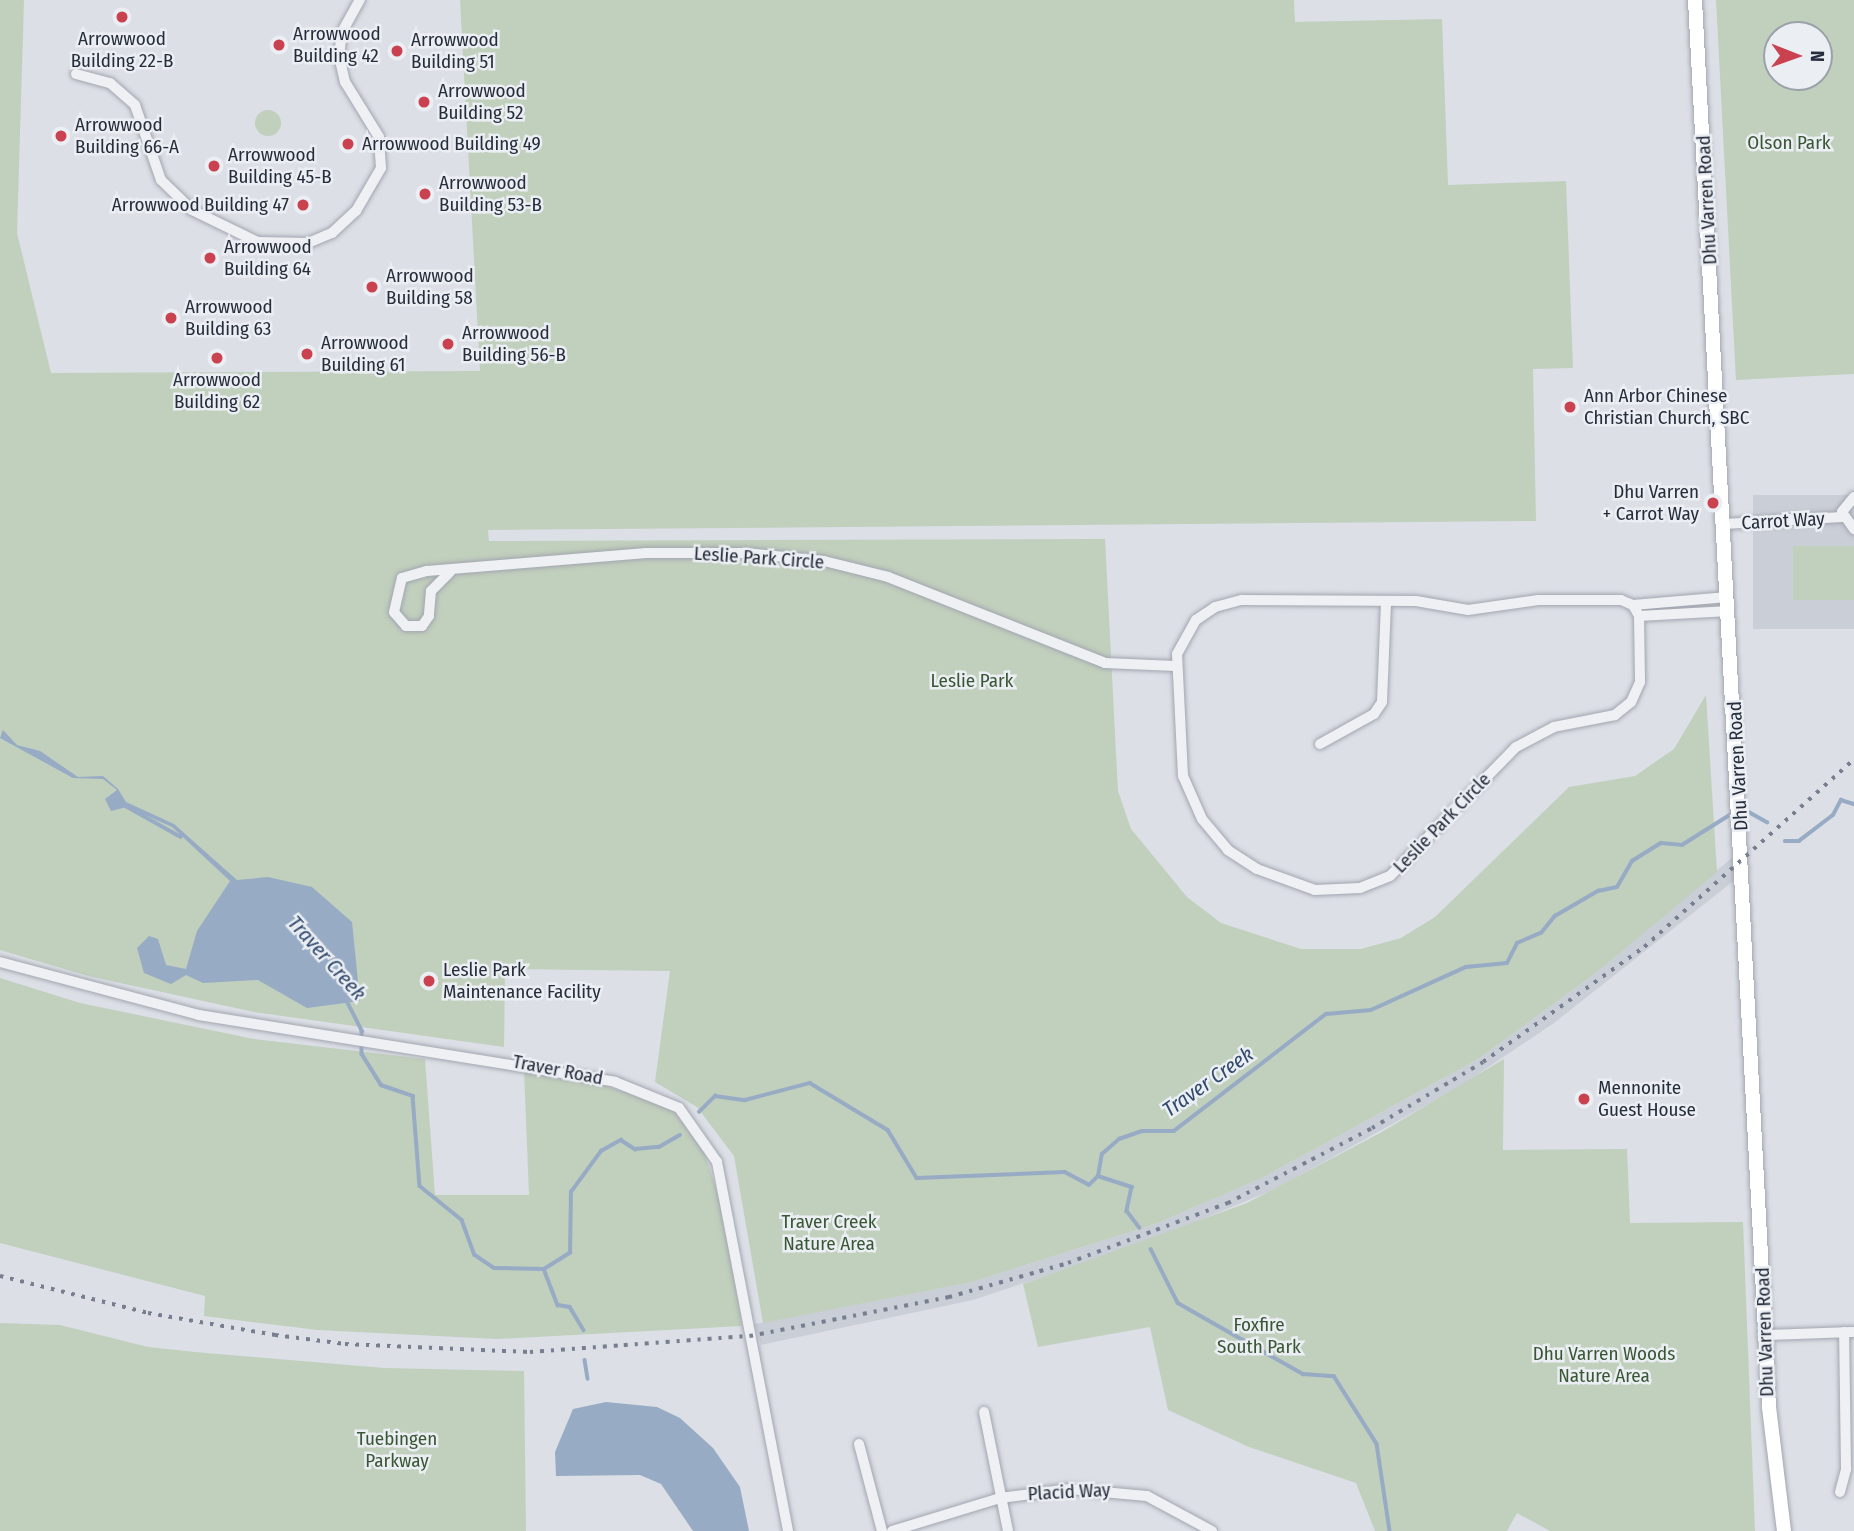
<!DOCTYPE html>
<style>
body{margin:0}
#map{position:relative;width:1854px;height:1531px;overflow:hidden;background:#dcdfe6;font-family:"Fira Sans Condensed",sans-serif}
div>[style]{position:absolute}
[style*='--x']{left:calc(var(--x)*1px);top:calc(var(--y)*1px);width:calc(var(--w)*1px);rotate:calc(var(--a)*1deg)}
.built>*{inset:0;background:#caced7;transform-origin:0 0}
.green>*{inset:0;background:#c1cfbd;transform-origin:0 0}
.round{border-radius:50%}
.water>*{inset:0;background:#97abc5}
.stream>*{height:3.5px;margin:-1.75px;padding:0 1.75px;transform-origin:1.75px;border-radius:1.75px;background:#97abc5}
.roads{filter:drop-shadow(0 0 2px #a2a6af) drop-shadow(0 0 2px #a2a6af)}
.minor>*{height:10px;margin:-5px;padding:0 5px;transform-origin:5px;border-radius:5px;background:#eef0f4}
.secondary>*{height:14px;margin:-7px;padding:0 7px;transform-origin:7px;border-radius:7px;background:#fff}
.rail>*{height:3.5px;margin-top:-1.75px;transform-origin:0;background:repeating-linear-gradient(90deg,#767e8f 0 3.5px,transparent 0 10.5px)}
.dots>*{width:19px;height:19px;translate:-50% -50%;box-sizing:border-box;border:4px solid #ebeef3;border-radius:50%}
span{translate:-50% -50%;white-space:nowrap;text-align:center;line-height:1.15;-webkit-text-stroke:5px #ebeef3;paint-order:stroke}
.poi-label{font-size:19px;color:#262d3b}
.left{translate:0 -50%;text-align:left}
.right{translate:-100% -50%;text-align:right}
.park-label{font-size:19px;color:#395734}
.street-label{font-size:19px;color:#262d3b}
.water-label{font-size:21px;color:#314a6e;font-style:italic}
.north{position:absolute;left:1763px;top:21px;width:70px;height:70px;box-sizing:border-box;background:#ebeef3;border:2px solid #9ca1a9;border-radius:50%;rotate:91deg;font-size:19px;font-weight:700;line-height:28px;text-align:center;color:#262d3b}
.north::after{content:'';display:block;margin:auto;width:24px;height:32px;background:#ca4150;clip-path:polygon(50% 0,100% 100%,50% 72%,0 100%)}
</style>
<div id="map">
<div class="built">
<div style="left:1854px;top:495px;width:134px;height:101px;rotate:90deg"></div>
<div style="clip-path:polygon(1734px 856px,1736px 879px,1554px 1023px,1459px 1087px,1275px 1189px,1145px 1243px,973px 1300px,761px 1345px,755px 1324px,972px 1282px,1155px 1224px,1262px 1178px,1478px 1059px,1597px 972px)"></div>
</div>
<div class="green">
<div style="clip-path:polygon(0 0,24px 0,17px 233px,51px 373px,480px 371px,460px 0,1294px 0,1295px 22px,1442px 19px,1448px 185px,1566px 181px,1573px 368px,1533px 369px,1536px 521px,488px 530px,489px 541px,1105px 539px,1118px 791px,1131px 829px,1187px 897px,1221px 923px,1301px 949px,1361px 949px,1401px 938px,1435px 917px,1569px 787px,1635px 776px,1674px 749px,1706px 695px,1717px 872px,1597px 972px,1478px 1059px,1262px 1178px,1155px 1224px,972px 1282px,763px 1323px,734px 1156px,697px 1107px,655px 1082px,670px 971px,505px 969px,504px 1047px,254px 1012px,88px 976px,0 950px)"></div>
<div style="clip-path:polygon(evenodd,1716px 0,1854px 0,1854px 374px,1736px 380px,1716px 0,1777px 35px,1819px 35px,1819px 77px,1777px 77px,1777px 35px)"></div>
<div class="round" style="left:255px;top:110px;width:26px;height:26px"></div>
<div style="left:1854px;top:546px;width:54px;height:61px;rotate:90deg"></div>
<div style="clip-path:polygon(0 978px,80px 1003px,254px 1039px,425px 1059px,435px 1195px,529px 1195px,524px 1069px,595px 1082px,672px 1109px,705px 1153px,723px 1212px,742px 1326px,497px 1339px,318px 1330px,204px 1316px,205px 1296px,0 1243px)"></div>
<div style="clip-path:polygon(1504px 1059px,1503px 1150px,1627px 1149px,1630px 1223px,1743px 1222px,1755px 1531px,1550px 1531px,1517px 1513px,1507px 1531px,1375px 1531px,1356px 1483px,1249px 1447px,1168px 1410px,1150px 1327px,1038px 1347px,1023px 1284px,1247px 1203px,1380px 1133px)"></div>
<div style="clip-path:polygon(0 1323px,60px 1325px,148px 1347px,195px 1352px,384px 1368px,524px 1371px,526px 1531px,0 1531px)"></div>
</div>
<div class="water">
<div style="clip-path:polygon(3px 730px,17px 745px,40px 751px,78px 777px,103px 776px,118px 789px,126px 802px,174px 824px,237px 880px,268px 877px,312px 887px,352px 922px,360px 1001px,307px 1008px,258px 980px,203px 983px,186px 975px,171px 984px,144px 973px,137px 948px,149px 936px,158px 939px,166px 965px,186px 969px,197px 931px,230px 881px,172px 827px,127px 807px,111px 811px,105px 799px,117px 790px,103px 779px,73px 778px,0 738px)"></div>
<div style="clip-path:polygon(606px 1402px,657px 1407px,680px 1418px,713px 1448px,740px 1487px,749px 1531px,693px 1531px,661px 1484px,640px 1475px,556px 1476px,555px 1452px,573px 1409px)"></div>
</div>
<div class="stream">
<div style="--x:124;--y:805;--w:65;--a:29.3"></div>
<div style="--x:1749;--y:812;--w:21;--a:29"></div>
<div style="--x:1785;--y:841;--w:14;--a:0"></div>
<div style="--x:1799;--y:841;--w:43;--a:-37.4"></div>
<div style="--x:1833;--y:815;--w:17;--a:-62"></div>
<div style="--x:1841;--y:800;--w:14;--a:17"></div>
<div style="--x:347;--y:1001;--w:34;--a:63"></div>
<div style="--x:362;--y:1031;--w:23;--a:90"></div>
<div style="--x:362;--y:1054;--w:36;--a:58"></div>
<div style="--x:381;--y:1085;--w:34;--a:19"></div>
<div style="--x:413;--y:1096;--w:90;--a:85.6"></div>
<div style="--x:420;--y:1186;--w:54;--a:39"></div>
<div style="--x:462;--y:1220;--w:37;--a:70"></div>
<div style="--x:475;--y:1255;--w:23;--a:34"></div>
<div style="--x:494;--y:1268;--w:50;--a:1.1"></div>
<div style="--x:544;--y:1269;--w:31;--a:-32"></div>
<div style="--x:570;--y:1253;--w:61;--a:-89.1"></div>
<div style="--x:571;--y:1192;--w:51;--a:-53.8"></div>
<div style="--x:601;--y:1151;--w:23;--a:-29"></div>
<div style="--x:621;--y:1140;--w:17;--a:33"></div>
<div style="--x:635;--y:1149;--w:24;--a:-5"></div>
<div style="--x:659;--y:1147;--w:24;--a:-30"></div>
<div style="--x:699;--y:1112;--w:23;--a:-45"></div>
<div style="--x:715;--y:1096;--w:30;--a:8"></div>
<div style="--x:745;--y:1100;--w:67;--a:-14.7"></div>
<div style="--x:810;--y:1083;--w:91;--a:31.1"></div>
<div style="--x:888;--y:1130;--w:56;--a:58.9"></div>
<div style="--x:917;--y:1178;--w:148;--a:-2.3"></div>
<div style="--x:1065;--y:1172;--w:27;--a:28"></div>
<div style="--x:1089;--y:1185;--w:13;--a:-45"></div>
<div style="--x:1098;--y:1176;--w:22;--a:-80"></div>
<div style="--x:1102;--y:1154;--w:23;--a:-41"></div>
<div style="--x:1119;--y:1139;--w:24;--a:-19"></div>
<div style="--x:1142;--y:1131;--w:32;--a:0"></div>
<div style="--x:1174;--y:1131;--w:192;--a:-37.6"></div>
<div style="--x:1326;--y:1014;--w:45;--a:-5.1"></div>
<div style="--x:1371;--y:1010;--w:104;--a:-24.4"></div>
<div style="--x:1466;--y:967;--w:41;--a:-5.6"></div>
<div style="--x:1507;--y:963;--w:22;--a:-63"></div>
<div style="--x:1517;--y:943;--w:26;--a:-23"></div>
<div style="--x:1541;--y:933;--w:22;--a:-51"></div>
<div style="--x:1555;--y:916;--w:50;--a:-30.2"></div>
<div style="--x:1598;--y:891;--w:19;--a:-12"></div>
<div style="--x:1617;--y:887;--w:30;--a:-60"></div>
<div style="--x:1632;--y:861;--w:34;--a:-32"></div>
<div style="--x:1661;--y:843;--w:21;--a:5"></div>
<div style="--x:1682;--y:845;--w:60;--a:-32.1"></div>
<div style="--x:1098;--y:1176;--w:36;--a:18"></div>
<div style="--x:1132;--y:1187;--w:25;--a:102"></div>
<div style="--x:1127;--y:1211;--w:21;--a:53"></div>
<div style="--x:1151;--y:1249;--w:60;--a:63.4"></div>
<div style="--x:1178;--y:1303;--w:144;--a:29.6"></div>
<div style="--x:1303;--y:1374;--w:31;--a:4"></div>
<div style="--x:1334;--y:1376;--w:80;--a:57.7"></div>
<div style="--x:1377;--y:1444;--w:88;--a:81.5"></div>
<div style="--x:544;--y:1269;--w:39;--a:69"></div>
<div style="--x:558;--y:1305;--w:12;--a:9"></div>
<div style="--x:570;--y:1307;--w:27;--a:59"></div>
<div style="--x:585;--y:1360;--w:19;--a:81"></div>
</div>
<div class="roads">
<div class="minor">
<div style="--x:76;--y:74;--w:35;--a:15"></div>
<div style="--x:110;--y:83;--w:33;--a:41"></div>
<div style="--x:135;--y:105;--w:79;--a:70.9"></div>
<div style="--x:161;--y:180;--w:43;--a:44.1"></div>
<div style="--x:192;--y:210;--w:73;--a:25.9"></div>
<div style="--x:258;--y:242;--w:50;--a:1.1"></div>
<div style="--x:308;--y:243;--w:26;--a:-23"></div>
<div style="--x:332;--y:233;--w:33;--a:-43"></div>
<div style="--x:356;--y:211;--w:50;--a:-59.8"></div>
<div style="--x:381;--y:168;--w:31;--a:-94"></div>
<div style="--x:379;--y:137;--w:65;--a:-121.7"></div>
<div style="--x:345;--y:82;--w:27;--a:-103"></div>
<div style="--x:339;--y:56;--w:24;--a:-83"></div>
<div style="--x:342;--y:32;--w:37;--a:-61"></div>
<div style="--x:1854;--y:497;--w:19;--a:129"></div>
<div style="--x:1842;--y:512;--w:21;--a:55"></div>
<div style="--x:1724;--y:524;--w:118;--a:-3.4"></div>
<div style="--x:450;--y:572;--w:27;--a:135"></div>
<div style="--x:431;--y:591;--w:25;--a:95"></div>
<div style="--x:429;--y:616;--w:12;--a:125"></div>
<div style="--x:422;--y:626;--w:16;--a:180"></div>
<div style="--x:406;--y:626;--w:18;--a:-131"></div>
<div style="--x:394;--y:612;--w:35;--a:-77"></div>
<div style="--x:402;--y:578;--w:26;--a:-16"></div>
<div style="--x:427;--y:571;--w:220;--a:-4.7"></div>
<div style="--x:646;--y:553;--w:100;--a:0"></div>
<div style="--x:746;--y:553;--w:78;--a:5.9"></div>
<div style="--x:824;--y:561;--w:66;--a:14"></div>
<div style="--x:888;--y:577;--w:233;--a:21.6"></div>
<div style="--x:1105;--y:663;--w:70;--a:2.5"></div>
<div style="--x:1242;--y:600;--w:174;--a:0.3"></div>
<div style="--x:1416;--y:601;--w:53;--a:9.8"></div>
<div style="--x:1468;--y:610;--w:71;--a:-8.1"></div>
<div style="--x:1538;--y:600;--w:83;--a:0"></div>
<div style="--x:1621;--y:600;--w:13;--a:23"></div>
<div style="--x:1633;--y:605;--w:13;--a:61"></div>
<div style="--x:1639;--y:616;--w:66;--a:89.1"></div>
<div style="--x:1640;--y:682;--w:22;--a:114"></div>
<div style="--x:1631;--y:702;--w:21;--a:141"></div>
<div style="--x:1615;--y:715;--w:62;--a:168.9"></div>
<div style="--x:1554;--y:727;--w:43;--a:152.2"></div>
<div style="--x:1516;--y:747;--w:180;--a:134.3"></div>
<div style="--x:1390;--y:876;--w:32;--a:158"></div>
<div style="--x:1360;--y:888;--w:45;--a:177.5"></div>
<div style="--x:1315;--y:890;--w:62;--a:-160.1"></div>
<div style="--x:1257;--y:869;--w:35;--a:-147"></div>
<div style="--x:1228;--y:850;--w:40;--a:-130"></div>
<div style="--x:1202;--y:819;--w:47;--a:-113.8"></div>
<div style="--x:1183;--y:776;--w:122;--a:-92.8"></div>
<div style="--x:1177;--y:654;--w:39;--a:-61"></div>
<div style="--x:1196;--y:620;--w:23;--a:-34"></div>
<div style="--x:1215;--y:607;--w:28;--a:-15"></div>
<div style="--x:1633;--y:605;--w:95;--a:-4.8"></div>
<div style="--x:1639;--y:616;--w:90;--a:-3.2"></div>
<div style="--x:1320;--y:744;--w:62;--a:-29.1"></div>
<div style="--x:1374;--y:714;--w:14;--a:-56"></div>
<div style="--x:1382;--y:702;--w:101;--a:-87.7"></div>
<div style="--x:0;--y:962;--w:206;--a:14.9"></div>
<div style="--x:199;--y:1015;--w:421;--a:9.1"></div>
<div style="--x:615;--y:1082;--w:69;--a:22.1"></div>
<div style="--x:679;--y:1108;--w:66;--a:54.9"></div>
<div style="--x:717;--y:1162;--w:376;--a:79.1"></div>
<div style="--x:1766;--y:1335;--w:88;--a:-2"></div>
<div style="--x:984;--y:1412;--w:121;--a:78.6"></div>
<div style="--x:859;--y:1444;--w:90;--a:75.2"></div>
<div style="--x:1840;--y:1492;--w:24;--a:-75"></div>
<div style="--x:1846;--y:1469;--w:137;--a:-90.8"></div>
<div style="--x:892;--y:1531;--w:113;--a:-17"></div>
<div style="--x:1000;--y:1498;--w:71;--a:-7.3"></div>
<div style="--x:1070;--y:1489;--w:77;--a:5.2"></div>
<div style="--x:1147;--y:1496;--w:74;--a:28.3"></div>
</div>
<div class="secondary">
<div style="--x:1695;--y:0;--w:1409;--a:86.99"></div>
<div style="--x:1769;--y:1407;--w:125;--a:83.1"></div>
</div>
</div>
<div class="rail">
<div style="--x:0;--y:1276;--w:153;--a:14"></div>
<div style="--x:148;--y:1313;--w:129;--a:9.8"></div>
<div style="--x:275;--y:1335;--w:71;--a:7.3"></div>
<div style="--x:345;--y:1344;--w:185;--a:2.5"></div>
<div style="--x:530;--y:1352;--w:221;--a:-4.2"></div>
<div style="--x:750;--y:1336;--w:203;--a:-11.1"></div>
<div style="--x:949;--y:1297;--w:124;--a:-15.9"></div>
<div style="--x:1068;--y:1263;--w:171;--a:-20.6"></div>
<div style="--x:1228;--y:1203;--w:162;--a:-27.5"></div>
<div style="--x:1372;--y:1128;--w:129;--a:-30.7"></div>
<div style="--x:1483;--y:1062;--w:198;--a:-35.5"></div>
<div style="--x:1644;--y:947;--w:282;--a:-41.8"></div>
</div>
<div class="dots">
<div style="left:122px;top:17px;background:#ca4150"></div>
<div style="left:279px;top:45px;background:#ca4150"></div>
<div style="left:397px;top:51px;background:#ca4150"></div>
<div style="left:424px;top:102px;background:#ca4150"></div>
<div style="left:61px;top:136px;background:#ca4150"></div>
<div style="left:348px;top:144px;background:#ca4150"></div>
<div style="left:214px;top:166px;background:#ca4150"></div>
<div style="left:425px;top:194px;background:#ca4150"></div>
<div style="left:303px;top:205px;background:#ca4150"></div>
<div style="left:210px;top:258px;background:#ca4150"></div>
<div style="left:372px;top:287px;background:#ca4150"></div>
<div style="left:171px;top:318px;background:#ca4150"></div>
<div style="left:448px;top:344px;background:#ca4150"></div>
<div style="left:307px;top:354px;background:#ca4150"></div>
<div style="left:217px;top:358px;background:#ca4150"></div>
<div style="left:1570px;top:407px;background:#ca4150"></div>
<div style="left:1713px;top:503px;background:#ca4150"></div>
<div style="left:429px;top:981px;background:#ca4150"></div>
<div style="left:1584px;top:1099px;background:#ca4150"></div>
</div>
<div class="poi-label">
<span class="left" style="left:293px;top:45px">Arrowwood<br>Building 42</span>
<span style="left:122px;top:50px">Arrowwood<br>Building 22-B</span>
<span class="left" style="left:411px;top:51px">Arrowwood<br>Building 51</span>
<span class="left" style="left:438px;top:102px">Arrowwood<br>Building 52</span>
<span class="left" style="left:75px;top:136px">Arrowwood<br>Building 66-A</span>
<span class="left" style="left:362px;top:144px">Arrowwood Building 49</span>
<span class="left" style="left:228px;top:166px">Arrowwood<br>Building 45-B</span>
<span class="left" style="left:439px;top:194px">Arrowwood<br>Building 53-B</span>
<span class="right" style="left:289px;top:205px">Arrowwood Building 47</span>
<span class="left" style="left:224px;top:258px">Arrowwood<br>Building 64</span>
<span class="left" style="left:386px;top:287px">Arrowwood<br>Building 58</span>
<span class="left" style="left:185px;top:318px">Arrowwood<br>Building 63</span>
<span class="left" style="left:462px;top:344px">Arrowwood<br>Building 56-B</span>
<span class="left" style="left:321px;top:354px">Arrowwood<br>Building 61</span>
<span style="left:217px;top:391px">Arrowwood<br>Building 62</span>
<span class="left" style="left:1584px;top:407px">Ann Arbor Chinese<br>Christian Church, SBC</span>
<span class="right" style="left:1699px;top:503px">Dhu Varren<br>+ Carrot Way</span>
<span class="left" style="left:443px;top:981px">Leslie Park<br>Maintenance Facility</span>
<span class="left" style="left:1598px;top:1099px">Mennonite<br>Guest House</span>
</div>
<div class="park-label">
<span style="left:1789px;top:143px">Olson Park</span>
<span style="left:972px;top:681px">Leslie Park</span>
<span style="left:829px;top:1233px">Traver Creek<br>Nature Area</span>
<span style="left:1259px;top:1336px">Foxfire<br>South Park</span>
<span style="left:1604px;top:1365px">Dhu Varren Woods<br>Nature Area</span>
<span style="left:397px;top:1450px">Tuebingen<br>Parkway</span>
</div>
<div class="street-label">
<span style="left:1707px;top:200px;rotate:-93deg">Dhu Varren Road</span>
<span style="left:1783px;top:521px;rotate:-3deg">Carrot Way</span>
<span style="left:759px;top:558px;rotate:4deg">Leslie Park Circle</span>
<span style="left:1738px;top:766px;rotate:-93deg">Dhu Varren Road</span>
<span style="left:1442px;top:823px;rotate:-46deg">Leslie Park Circle</span>
<span style="left:558px;top:1070px;rotate:11deg">Traver Road</span>
<span style="left:1765px;top:1332px;rotate:-92deg">Dhu Varren Road</span>
<span style="left:1069px;top:1492px;rotate:-3deg">Placid Way</span>
</div>
<div class="water-label">
<span style="left:327px;top:958px;rotate:48deg">Traver Creek</span>
<span style="left:1208px;top:1082px;rotate:-35deg">Traver Creek</span>
</div>
<div class="north">N</div>
</div>
